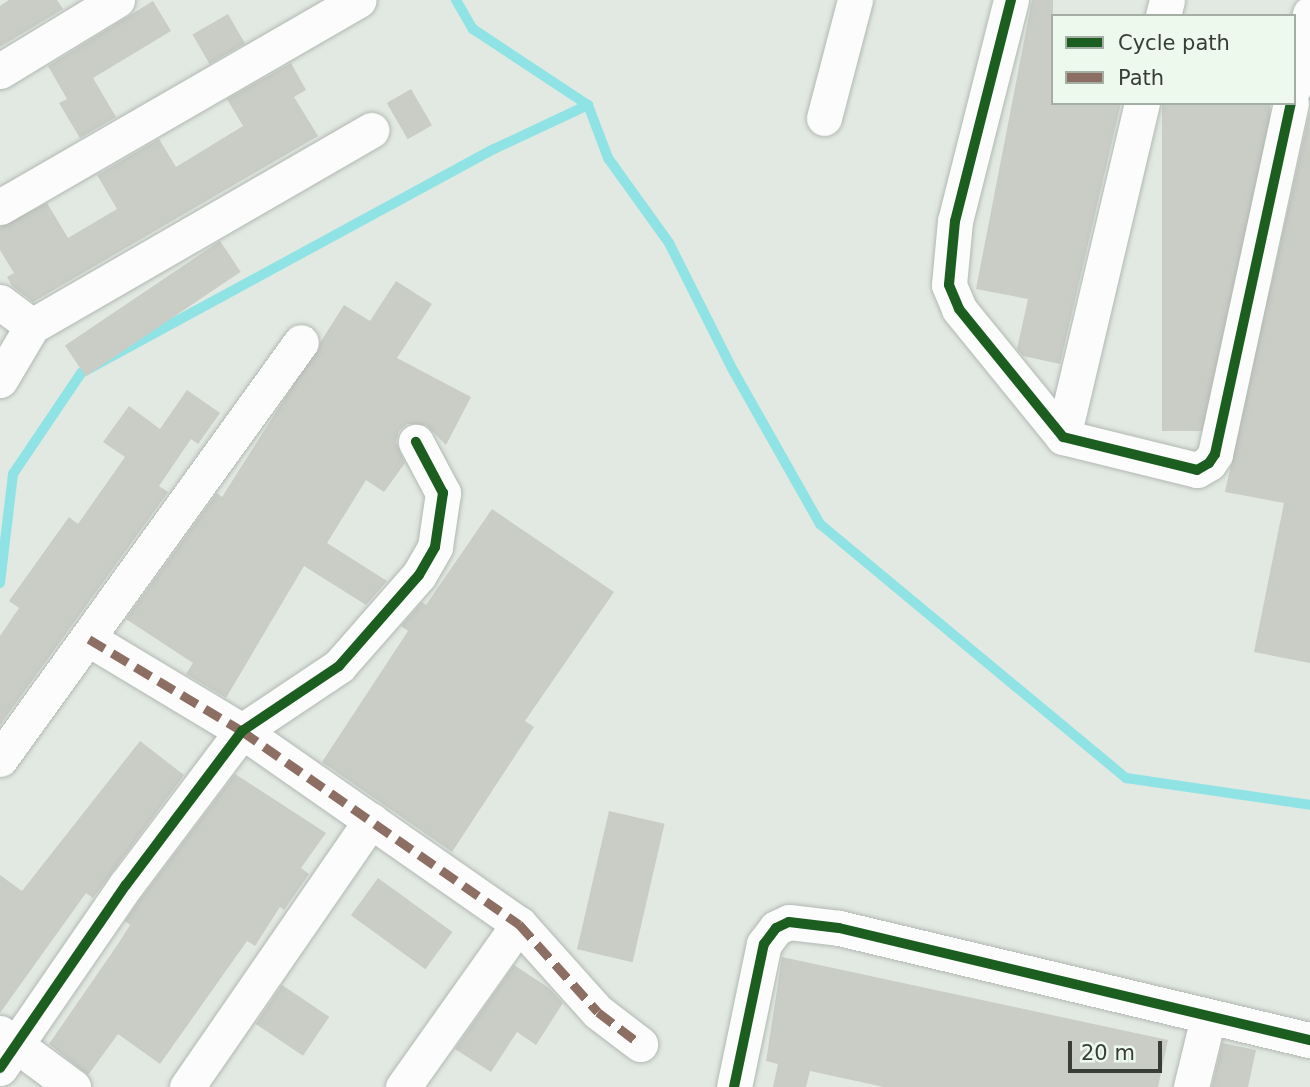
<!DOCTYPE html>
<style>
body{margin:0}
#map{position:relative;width:1310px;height:1087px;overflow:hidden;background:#e2e9e2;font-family:"DejaVu Sans",sans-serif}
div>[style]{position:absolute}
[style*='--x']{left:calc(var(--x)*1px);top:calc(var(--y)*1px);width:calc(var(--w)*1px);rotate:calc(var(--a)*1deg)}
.stream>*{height:10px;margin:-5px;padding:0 5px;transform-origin:5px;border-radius:5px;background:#90e3e5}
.building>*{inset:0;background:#c9cdc6;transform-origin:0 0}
.roads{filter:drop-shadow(0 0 2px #b2b8b3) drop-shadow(0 0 2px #b2b8b3)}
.street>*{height:35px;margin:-17.5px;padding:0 17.5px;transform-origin:17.5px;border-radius:17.5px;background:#fbfcfb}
.quiet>*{height:9px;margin-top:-4.5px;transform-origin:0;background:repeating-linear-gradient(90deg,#8d6e63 0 18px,transparent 0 27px)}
.cycleway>*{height:10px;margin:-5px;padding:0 5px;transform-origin:5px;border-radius:5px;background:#1b5e20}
span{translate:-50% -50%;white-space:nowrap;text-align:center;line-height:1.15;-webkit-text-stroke:5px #ecf9ec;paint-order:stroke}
.legend{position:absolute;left:1051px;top:14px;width:245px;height:91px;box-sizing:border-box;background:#ecf9ec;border:2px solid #a4aea4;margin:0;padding:9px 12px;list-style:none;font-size:21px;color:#383d38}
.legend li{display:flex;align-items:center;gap:14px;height:35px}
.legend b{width:35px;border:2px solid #a4aea4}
.scale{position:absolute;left:1068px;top:1041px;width:94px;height:32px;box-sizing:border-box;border:4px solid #383d38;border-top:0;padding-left:9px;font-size:21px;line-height:24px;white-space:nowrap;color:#383d38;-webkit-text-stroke:5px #ecf9ec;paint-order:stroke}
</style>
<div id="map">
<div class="stream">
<div style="--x:456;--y:0;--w:34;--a:60"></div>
<div style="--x:473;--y:29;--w:138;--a:33.5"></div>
<div style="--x:588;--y:105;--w:57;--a:69.3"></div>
<div style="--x:608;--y:158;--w:105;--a:54.3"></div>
<div style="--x:669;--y:243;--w:144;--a:63.3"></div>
<div style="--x:734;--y:372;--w:175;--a:60.5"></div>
<div style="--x:820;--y:524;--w:398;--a:39.7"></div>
<div style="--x:1126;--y:778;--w:186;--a:8.3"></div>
<div style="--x:0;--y:583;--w:110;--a:-83.2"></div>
<div style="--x:13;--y:474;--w:122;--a:-56"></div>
<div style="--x:81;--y:373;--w:470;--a:-28.5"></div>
<div style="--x:494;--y:149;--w:104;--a:-25.1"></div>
</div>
<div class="building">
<div style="clip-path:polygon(9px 0,57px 0,63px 9px,0 47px,0 6px)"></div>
<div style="clip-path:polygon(1032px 0,1053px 0,1053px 103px,1121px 103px,1060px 364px,1023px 356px,1017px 349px,1028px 299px,976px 289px)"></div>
<div style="clip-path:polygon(153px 1px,171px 31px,93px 78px,116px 117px,80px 138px,59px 103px,67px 99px,48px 66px)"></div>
<div style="left:228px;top:14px;width:34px;height:41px;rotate:60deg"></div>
<div style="clip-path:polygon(291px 63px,306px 90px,294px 97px,318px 136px,33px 302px,12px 286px,7px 277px,14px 273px,0 250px,0 227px,47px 203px,68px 238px,117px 209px,97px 175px,159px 139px,176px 167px,243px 126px,227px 99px)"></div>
<div style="left:411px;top:89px;width:42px;height:28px;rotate:60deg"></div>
<div style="left:1162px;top:103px;width:108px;height:328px"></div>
<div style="clip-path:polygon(1310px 110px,1310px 663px,1254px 652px,1284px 503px,1225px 492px)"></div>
<div style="left:220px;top:241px;width:37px;height:187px;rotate:56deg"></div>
<div style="clip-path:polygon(396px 281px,432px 304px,397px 358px,471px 397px,446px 445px,426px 425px,407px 424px,399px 431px,396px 442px,405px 463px,384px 492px,366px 480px,327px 543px,387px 581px,366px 605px,304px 566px,226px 698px,186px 674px,193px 663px,126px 619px,217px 493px,222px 497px,344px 305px,370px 321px)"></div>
<div style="clip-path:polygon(187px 390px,220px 413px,198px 444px,191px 439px,159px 486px,168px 492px,0 725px,0 636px,19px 608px,9px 601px,69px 517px,78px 524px,125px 457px,103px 442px,129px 406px,160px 429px)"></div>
<div style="clip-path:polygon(492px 509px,614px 592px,525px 721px,534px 727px,452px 852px,322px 762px,408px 631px,401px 626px,422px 602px,426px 605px)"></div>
<div style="clip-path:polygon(140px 741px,184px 775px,93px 898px,86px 893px,0 1013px,0 875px,22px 891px)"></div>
<div style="clip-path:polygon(235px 774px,326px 833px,301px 868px,309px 874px,284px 910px,280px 907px,255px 946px,247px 941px,160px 1064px,118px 1034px,88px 1075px,49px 1044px,118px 944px,130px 925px,125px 921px,142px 897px)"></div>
<div style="left:609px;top:811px;width:57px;height:142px;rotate:13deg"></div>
<div style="left:378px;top:878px;width:92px;height:46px;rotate:36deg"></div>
<div style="clip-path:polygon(782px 957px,1168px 1040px,1158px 1087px,884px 1087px,810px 1071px,806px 1087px,773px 1087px,778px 1064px,766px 1061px)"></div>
<div style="clip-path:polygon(514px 965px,549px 988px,563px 1003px,536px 1045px,517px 1032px,491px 1072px,455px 1049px)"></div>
<div style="left:282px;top:985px;width:57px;height:47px;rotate:34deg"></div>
<div style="clip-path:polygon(1222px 1043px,1256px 1050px,1248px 1087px,1212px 1087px)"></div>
</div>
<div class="roads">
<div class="street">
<div style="--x:1011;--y:0;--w:228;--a:104.2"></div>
<div style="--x:955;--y:221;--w:64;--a:95.4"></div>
<div style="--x:949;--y:285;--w:26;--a:67"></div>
<div style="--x:959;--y:309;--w:165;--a:50.9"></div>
<div style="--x:1063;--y:437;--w:138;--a:13.8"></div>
<div style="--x:1197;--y:470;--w:14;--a:-30"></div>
<div style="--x:1209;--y:463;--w:11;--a:-56"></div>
<div style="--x:1215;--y:454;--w:359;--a:-77.8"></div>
<div style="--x:1163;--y:16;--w:16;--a:-76"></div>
<div style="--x:0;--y:71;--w:137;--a:-31.3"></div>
<div style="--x:1294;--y:87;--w:75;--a:-77.6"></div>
<div style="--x:824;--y:118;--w:122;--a:-75.3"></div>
<div style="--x:0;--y:207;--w:414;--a:-30"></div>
<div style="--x:0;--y:302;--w:40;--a:37"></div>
<div style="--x:0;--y:380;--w:63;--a:-59.3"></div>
<div style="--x:32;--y:326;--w:392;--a:-30"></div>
<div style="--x:1063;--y:437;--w:343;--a:-76.7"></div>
<div style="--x:89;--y:639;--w:179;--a:31"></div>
<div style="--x:242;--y:731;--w:338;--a:34.9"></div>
<div style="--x:519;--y:924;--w:118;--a:48.1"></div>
<div style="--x:598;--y:1012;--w:53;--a:37.3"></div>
<div style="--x:0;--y:759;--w:514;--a:-54.18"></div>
<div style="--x:0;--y:1033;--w:91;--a:36.5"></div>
<div style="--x:0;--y:1068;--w:222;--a:-55.5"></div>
<div style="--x:126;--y:885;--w:193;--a:-53"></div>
<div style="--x:242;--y:731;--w:117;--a:-33.8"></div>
<div style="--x:339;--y:666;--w:121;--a:-48.7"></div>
<div style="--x:419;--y:575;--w:32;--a:-60"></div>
<div style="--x:435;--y:547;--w:55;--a:-81.6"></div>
<div style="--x:443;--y:493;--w:58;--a:-117.9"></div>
<div style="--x:187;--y:1087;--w:324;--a:-55.4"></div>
<div style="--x:403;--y:1087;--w:200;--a:-54.6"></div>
<div style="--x:734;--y:1087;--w:146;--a:-78.2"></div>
<div style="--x:764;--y:944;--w:20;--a:-53"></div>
<div style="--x:776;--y:928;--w:14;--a:-25"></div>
<div style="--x:789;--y:922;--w:50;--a:6.8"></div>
<div style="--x:839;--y:928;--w:484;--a:13.4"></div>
<div style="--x:1191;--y:1087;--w:72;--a:-76.3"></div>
</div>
</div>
<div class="quiet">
<div style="--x:89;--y:639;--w:179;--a:31"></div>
<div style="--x:242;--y:731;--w:338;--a:34.9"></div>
<div style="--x:519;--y:924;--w:118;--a:48.1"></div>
<div style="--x:598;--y:1012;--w:53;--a:37.3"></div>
</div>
<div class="cycleway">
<div style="--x:1011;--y:0;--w:228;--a:104.2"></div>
<div style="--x:955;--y:221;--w:64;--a:95.4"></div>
<div style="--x:949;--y:285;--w:26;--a:67"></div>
<div style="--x:959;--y:309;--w:165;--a:50.9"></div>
<div style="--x:1063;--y:437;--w:138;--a:13.8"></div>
<div style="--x:1197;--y:470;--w:14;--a:-30"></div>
<div style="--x:1209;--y:463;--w:11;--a:-56"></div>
<div style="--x:1215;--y:454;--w:359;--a:-77.8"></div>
<div style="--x:0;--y:1068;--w:222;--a:-55.5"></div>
<div style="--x:126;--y:885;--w:193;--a:-53"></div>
<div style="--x:242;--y:731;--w:117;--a:-33.8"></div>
<div style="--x:339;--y:666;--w:121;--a:-48.7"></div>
<div style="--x:419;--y:575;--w:32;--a:-60"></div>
<div style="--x:435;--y:547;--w:55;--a:-81.6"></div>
<div style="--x:443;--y:493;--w:58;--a:-117.9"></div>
<div style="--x:734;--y:1087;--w:146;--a:-78.2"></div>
<div style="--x:764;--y:944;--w:20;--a:-53"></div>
<div style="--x:776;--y:928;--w:14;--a:-25"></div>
<div style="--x:789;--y:922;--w:50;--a:6.8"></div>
<div style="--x:839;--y:928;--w:484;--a:13.4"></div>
</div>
<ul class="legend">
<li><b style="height:9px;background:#1b5e20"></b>Cycle path</li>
<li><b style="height:9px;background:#8d6e63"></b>Path</li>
</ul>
<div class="scale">20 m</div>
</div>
